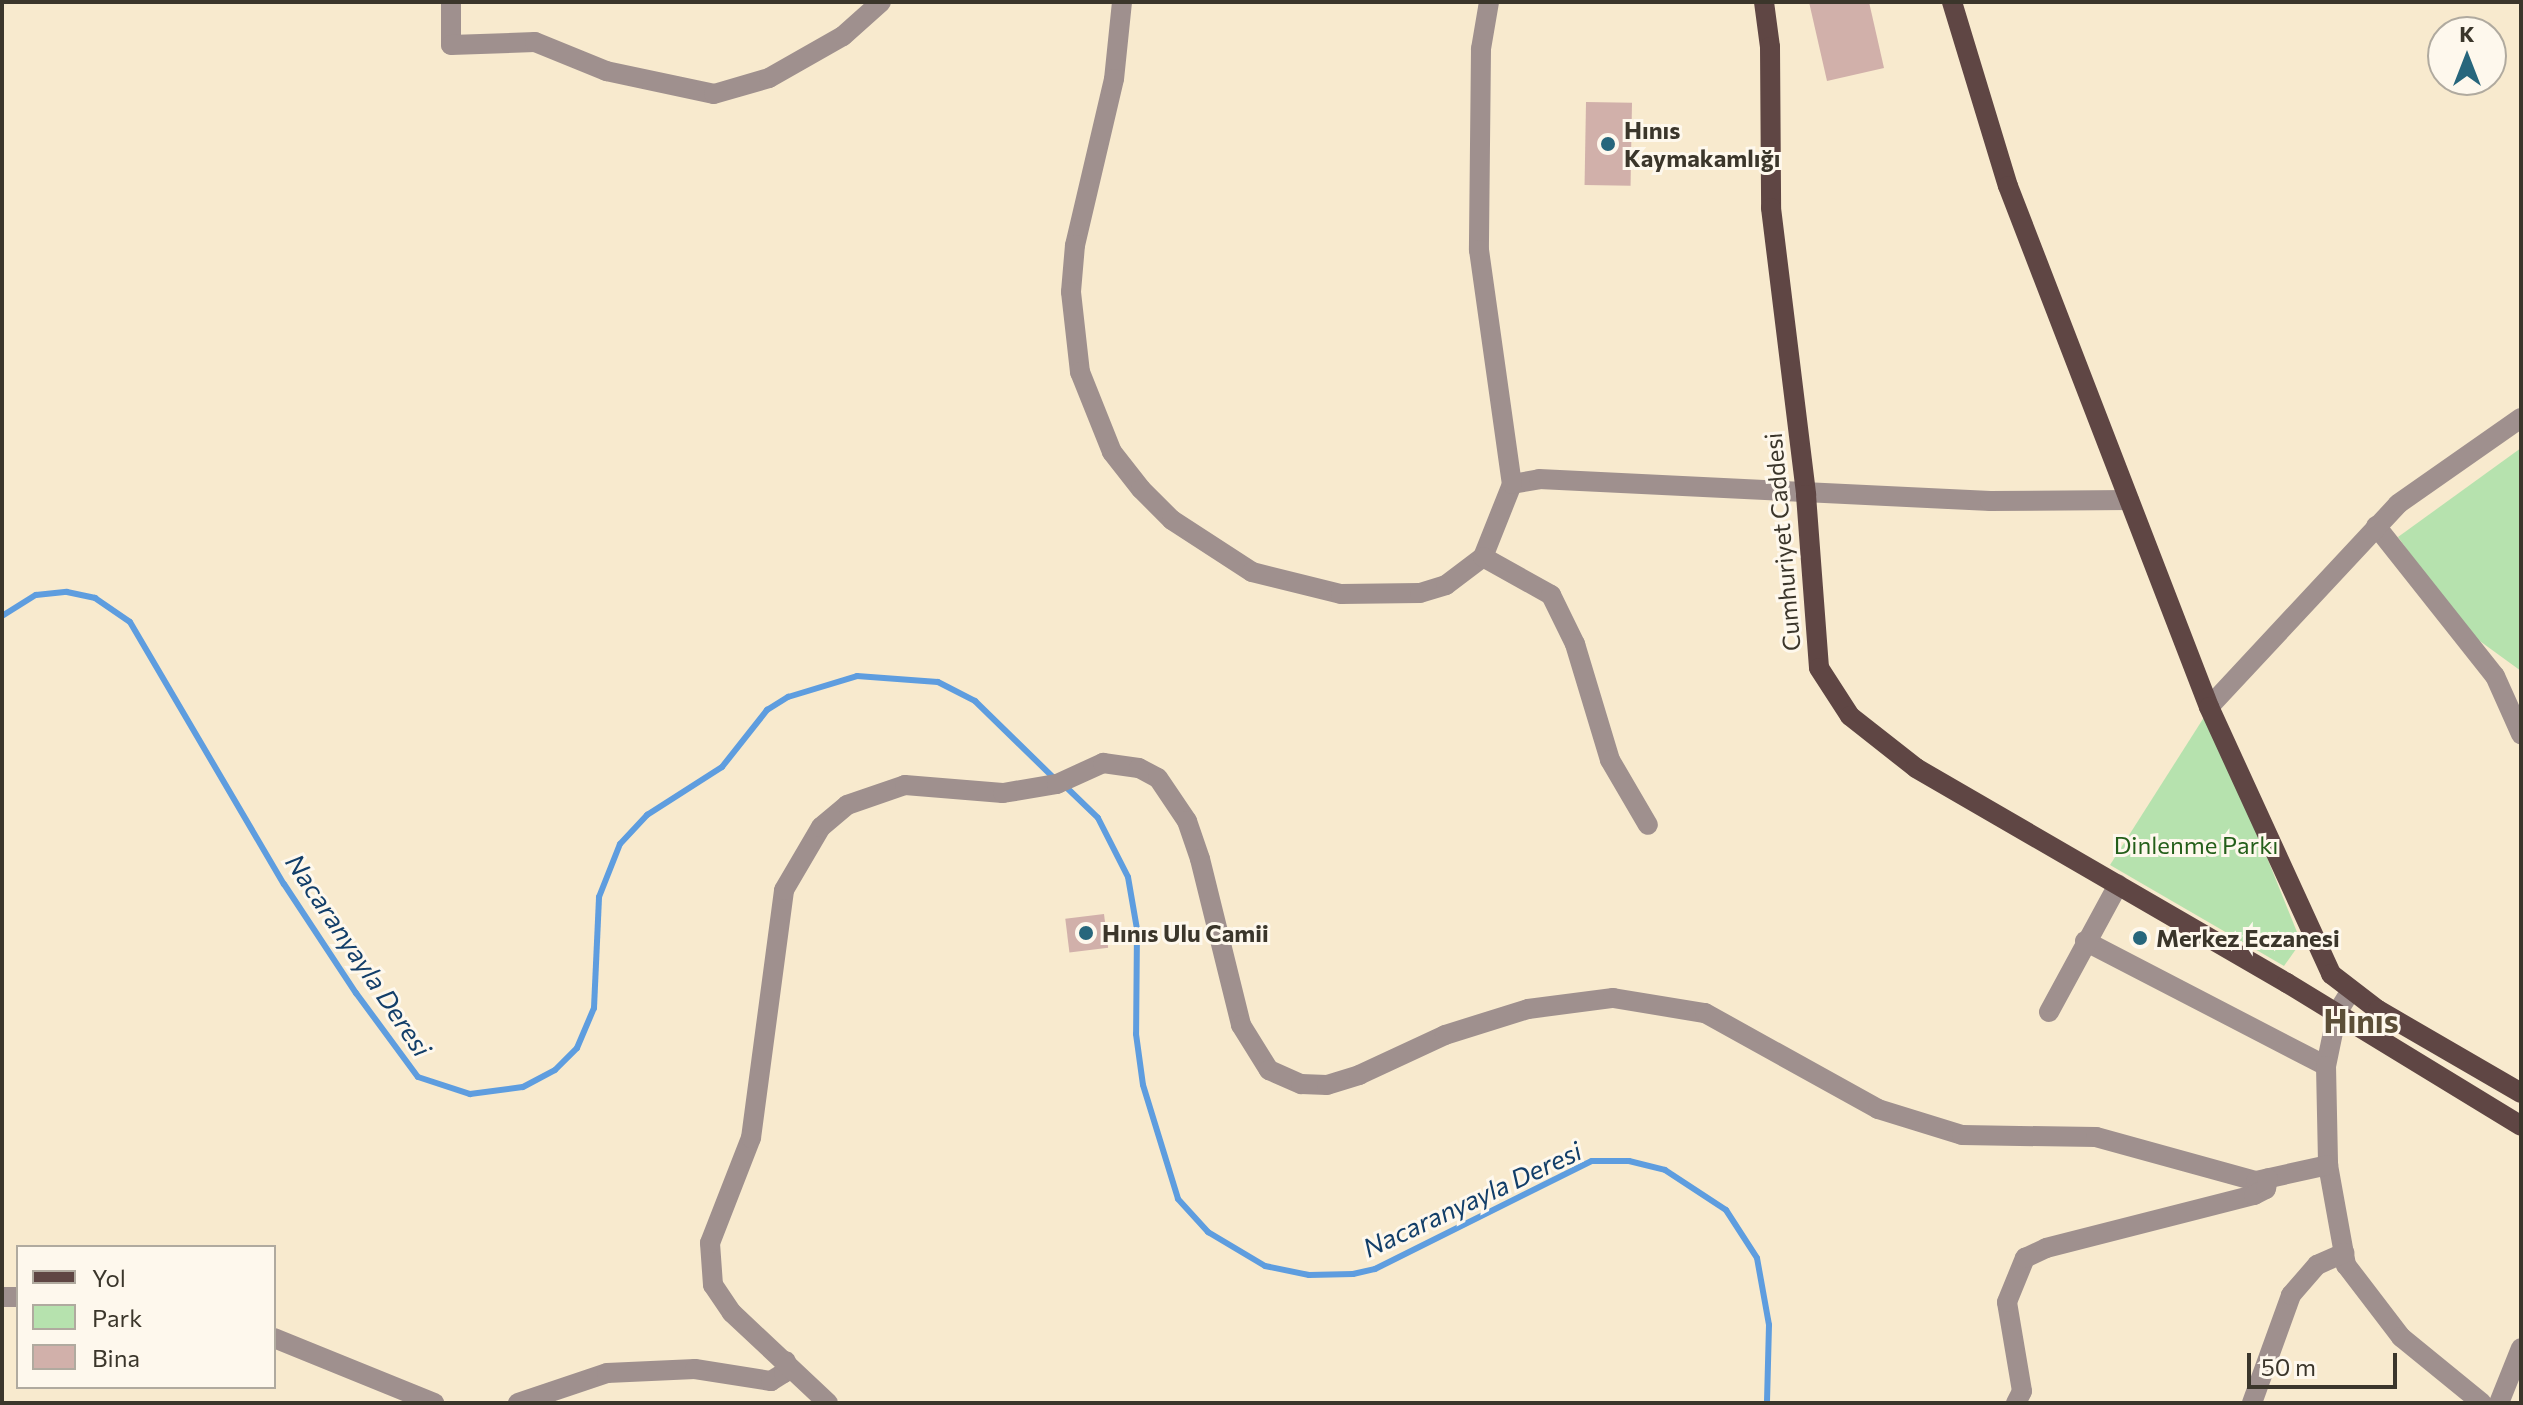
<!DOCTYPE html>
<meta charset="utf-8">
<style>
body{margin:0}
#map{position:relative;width:2523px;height:1405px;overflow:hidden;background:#f8eace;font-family:Commissioner,sans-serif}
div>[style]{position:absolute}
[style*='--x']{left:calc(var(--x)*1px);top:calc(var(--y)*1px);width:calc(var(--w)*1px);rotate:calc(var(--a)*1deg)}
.green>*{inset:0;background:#b6e2ae}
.stream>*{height:6px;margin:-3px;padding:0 3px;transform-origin:3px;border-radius:3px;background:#5e9ddf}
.building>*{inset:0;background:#d1b0aa;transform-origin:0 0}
.minor>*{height:20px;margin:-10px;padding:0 10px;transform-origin:10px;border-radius:10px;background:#9f908e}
.major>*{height:20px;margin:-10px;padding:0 10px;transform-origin:10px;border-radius:10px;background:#5f4644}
.dots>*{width:22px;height:22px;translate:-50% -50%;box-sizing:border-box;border:4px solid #fef8ed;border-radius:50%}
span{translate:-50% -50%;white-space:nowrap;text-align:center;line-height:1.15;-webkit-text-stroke:6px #fef8ed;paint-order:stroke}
.poi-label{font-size:24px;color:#3b362b;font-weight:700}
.left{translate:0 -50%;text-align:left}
.street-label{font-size:24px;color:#3b362b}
.park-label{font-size:24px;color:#245f1a}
.water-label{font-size:26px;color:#123e69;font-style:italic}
.district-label{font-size:32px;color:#5c4f38;font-weight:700}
.frame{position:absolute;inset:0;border:4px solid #3b362b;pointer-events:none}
.legend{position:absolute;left:16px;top:1245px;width:260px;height:144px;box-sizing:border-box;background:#fef8ed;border:2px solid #b0aa9f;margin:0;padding:10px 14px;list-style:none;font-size:24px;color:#3b362b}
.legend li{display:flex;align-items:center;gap:16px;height:40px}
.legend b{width:40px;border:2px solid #b0aa9f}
.north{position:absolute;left:2427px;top:16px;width:80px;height:80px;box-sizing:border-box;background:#fef8ed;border:2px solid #b0aa9f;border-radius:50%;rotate:0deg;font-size:22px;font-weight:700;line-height:32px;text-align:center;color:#3b362b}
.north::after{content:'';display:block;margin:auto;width:28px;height:36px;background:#27667c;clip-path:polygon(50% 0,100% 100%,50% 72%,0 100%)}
.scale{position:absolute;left:2247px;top:1353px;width:150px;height:36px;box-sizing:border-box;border:4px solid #3b362b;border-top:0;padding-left:10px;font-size:24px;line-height:28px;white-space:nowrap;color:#3b362b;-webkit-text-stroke:6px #fef8ed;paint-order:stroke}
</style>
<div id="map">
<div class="green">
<div style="clip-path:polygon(2521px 448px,2521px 671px,2466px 631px,2398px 537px)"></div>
<div style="clip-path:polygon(2208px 711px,2301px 942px,2284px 966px,2110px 865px)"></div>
</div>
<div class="stream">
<div style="--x:2;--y:616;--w:40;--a:-32"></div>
<div style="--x:36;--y:595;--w:31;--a:-6"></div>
<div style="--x:67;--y:592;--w:29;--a:12"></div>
<div style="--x:95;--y:598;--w:42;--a:34.4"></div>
<div style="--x:130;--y:622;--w:304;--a:59.6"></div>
<div style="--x:284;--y:884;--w:131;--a:56.6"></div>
<div style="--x:356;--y:993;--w:104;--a:53.6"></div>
<div style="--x:418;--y:1077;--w:55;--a:18.1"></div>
<div style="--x:470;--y:1094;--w:53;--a:-7.5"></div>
<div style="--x:523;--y:1087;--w:36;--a:-28"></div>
<div style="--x:555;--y:1070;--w:31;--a:-45"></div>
<div style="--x:577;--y:1048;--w:43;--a:-67"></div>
<div style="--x:594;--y:1008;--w:111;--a:-87.4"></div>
<div style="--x:599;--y:897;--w:57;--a:-68.4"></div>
<div style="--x:620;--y:844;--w:40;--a:-47"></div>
<div style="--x:647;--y:815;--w:89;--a:-32.6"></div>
<div style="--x:722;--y:767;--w:73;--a:-51.7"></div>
<div style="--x:767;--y:710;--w:25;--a:-32"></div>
<div style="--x:788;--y:697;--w:72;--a:-16.9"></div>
<div style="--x:857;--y:676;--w:81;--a:4.2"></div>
<div style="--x:938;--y:682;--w:42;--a:27.2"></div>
<div style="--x:975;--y:701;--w:110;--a:44.3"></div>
<div style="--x:1064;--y:785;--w:47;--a:44.1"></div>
<div style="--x:1098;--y:818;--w:66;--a:63"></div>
<div style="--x:1128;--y:877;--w:53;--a:80.2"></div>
<div style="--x:1137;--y:929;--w:105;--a:90.5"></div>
<div style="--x:1136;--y:1034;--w:51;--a:82.2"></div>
<div style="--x:1143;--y:1085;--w:119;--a:72.9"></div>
<div style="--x:1178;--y:1199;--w:45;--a:47.7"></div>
<div style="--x:1208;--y:1232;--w:66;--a:30.8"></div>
<div style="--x:1265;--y:1266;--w:45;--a:11.6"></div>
<div style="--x:1309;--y:1275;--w:44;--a:-1.3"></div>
<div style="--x:1353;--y:1274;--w:23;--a:-13"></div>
<div style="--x:1375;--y:1269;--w:242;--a:-26.5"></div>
<div style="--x:1592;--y:1161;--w:37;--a:0"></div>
<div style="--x:1629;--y:1161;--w:37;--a:14"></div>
<div style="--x:1665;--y:1170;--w:73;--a:33.3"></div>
<div style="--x:1726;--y:1210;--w:57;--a:57.1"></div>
<div style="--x:1757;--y:1258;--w:68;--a:79.8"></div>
<div style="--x:1769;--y:1325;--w:78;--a:91.5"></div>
</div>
<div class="building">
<div style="clip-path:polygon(1809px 2px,1869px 2px,1884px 68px,1827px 81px)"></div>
<div style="left:1586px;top:102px;width:46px;height:83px;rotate:1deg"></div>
<div style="left:1104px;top:914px;width:34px;height:39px;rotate:83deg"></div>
</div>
<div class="minor">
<div style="--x:451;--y:2;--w:43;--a:90"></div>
<div style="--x:451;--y:45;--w:84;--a:-2"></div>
<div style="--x:535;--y:42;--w:77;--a:22.2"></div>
<div style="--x:606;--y:71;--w:110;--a:12"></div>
<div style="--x:714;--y:94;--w:57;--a:-16.2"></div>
<div style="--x:769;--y:78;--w:85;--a:-29.6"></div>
<div style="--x:843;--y:36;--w:51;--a:-41.8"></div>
<div style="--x:1122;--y:2;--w:77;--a:95.9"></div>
<div style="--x:1114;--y:79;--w:171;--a:103.2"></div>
<div style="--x:1075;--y:245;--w:47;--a:94.9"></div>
<div style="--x:1071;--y:292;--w:81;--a:83.6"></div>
<div style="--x:1080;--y:372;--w:86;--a:68.2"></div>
<div style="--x:1112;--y:452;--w:47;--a:51.9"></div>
<div style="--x:1141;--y:489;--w:44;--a:45"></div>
<div style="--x:1172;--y:520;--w:95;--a:33"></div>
<div style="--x:1252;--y:572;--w:92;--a:13.9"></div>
<div style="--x:1341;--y:594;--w:79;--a:-0.7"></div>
<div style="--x:1420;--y:593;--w:27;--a:-17"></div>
<div style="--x:1446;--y:585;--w:46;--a:-37.1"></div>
<div style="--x:1483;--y:557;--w:79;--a:-68.3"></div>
<div style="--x:1512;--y:484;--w:27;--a:-10"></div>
<div style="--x:1539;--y:479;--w:452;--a:2.8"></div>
<div style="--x:1990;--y:501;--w:139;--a:-0.4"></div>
<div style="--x:1489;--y:2;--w:48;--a:99.7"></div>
<div style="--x:1481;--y:49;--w:201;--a:90.6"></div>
<div style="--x:1479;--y:250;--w:236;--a:82"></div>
<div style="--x:2376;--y:526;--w:191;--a:51.6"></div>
<div style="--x:2495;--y:676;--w:64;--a:65.9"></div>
<div style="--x:1483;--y:557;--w:78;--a:29.2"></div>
<div style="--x:1551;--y:595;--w:55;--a:63.9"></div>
<div style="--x:1575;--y:644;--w:121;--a:73.2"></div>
<div style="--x:1610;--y:760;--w:75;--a:59.7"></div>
<div style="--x:2209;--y:707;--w:277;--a:-47"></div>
<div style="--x:2398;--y:504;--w:150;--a:-35"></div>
<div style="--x:2085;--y:941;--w:271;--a:27.4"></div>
<div style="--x:2350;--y:992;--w:25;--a:122"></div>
<div style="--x:2337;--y:1013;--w:54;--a:101.7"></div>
<div style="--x:2326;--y:1066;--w:99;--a:88.8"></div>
<div style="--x:2328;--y:1165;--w:102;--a:79.8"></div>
<div style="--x:2346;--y:1265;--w:91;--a:52.6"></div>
<div style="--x:2401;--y:1337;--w:104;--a:39.2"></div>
<div style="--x:2049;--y:1012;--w:145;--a:-61.5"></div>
<div style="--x:2;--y:1297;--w:16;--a:0"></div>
<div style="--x:274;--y:1338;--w:173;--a:22.1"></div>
<div style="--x:518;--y:1403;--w:94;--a:-18.6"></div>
<div style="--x:607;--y:1373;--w:88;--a:-2.6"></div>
<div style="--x:695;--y:1369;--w:77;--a:9"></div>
<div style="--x:771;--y:1381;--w:15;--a:-32"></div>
<div style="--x:784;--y:1373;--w:12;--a:-81"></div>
<div style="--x:828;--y:1403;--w:132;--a:-136.8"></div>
<div style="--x:732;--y:1313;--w:34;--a:-124"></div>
<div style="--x:713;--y:1285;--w:42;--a:-94.1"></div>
<div style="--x:710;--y:1243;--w:113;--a:-68.7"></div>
<div style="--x:751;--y:1138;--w:250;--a:-82.4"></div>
<div style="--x:784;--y:890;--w:73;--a:-59.6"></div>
<div style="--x:821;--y:827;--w:34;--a:-40"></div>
<div style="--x:847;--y:805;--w:61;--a:-19"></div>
<div style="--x:905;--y:785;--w:98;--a:4.7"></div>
<div style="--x:1003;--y:793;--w:55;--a:-9.5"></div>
<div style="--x:1057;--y:784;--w:51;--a:-24.5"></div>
<div style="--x:1103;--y:763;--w:36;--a:8"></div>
<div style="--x:1139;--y:768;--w:21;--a:28"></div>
<div style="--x:1158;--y:778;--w:52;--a:56"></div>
<div style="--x:1187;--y:821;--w:40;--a:71.1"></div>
<div style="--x:1200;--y:859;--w:171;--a:76.1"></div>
<div style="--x:1241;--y:1025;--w:53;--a:58.1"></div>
<div style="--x:1269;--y:1070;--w:35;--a:24"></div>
<div style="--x:1301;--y:1084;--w:26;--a:2"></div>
<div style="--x:1327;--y:1085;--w:34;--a:-17"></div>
<div style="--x:1359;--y:1075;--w:95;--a:-24.9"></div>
<div style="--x:1445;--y:1035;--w:87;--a:-17.4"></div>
<div style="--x:1528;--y:1009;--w:86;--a:-7.4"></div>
<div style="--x:1613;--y:998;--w:93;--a:9.3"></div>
<div style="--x:1705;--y:1013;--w:198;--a:29"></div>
<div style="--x:1878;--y:1109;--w:88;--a:17.2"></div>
<div style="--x:1962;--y:1135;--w:134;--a:0.9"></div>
<div style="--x:2096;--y:1137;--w:166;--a:15.4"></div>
<div style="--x:2256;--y:1181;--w:74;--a:-12.5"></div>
<div style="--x:2016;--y:1403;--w:13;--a:-63"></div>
<div style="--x:2022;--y:1391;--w:90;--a:-99.6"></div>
<div style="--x:2007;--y:1302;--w:48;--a:-67.8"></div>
<div style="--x:2025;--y:1258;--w:23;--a:-25"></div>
<div style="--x:2046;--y:1248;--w:215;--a:-14.3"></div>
<div style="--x:2254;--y:1195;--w:13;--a:-27"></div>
<div style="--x:2266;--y:1189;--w:11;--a:-80"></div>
<div style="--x:2252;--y:1403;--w:115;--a:-70.1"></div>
<div style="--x:2291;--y:1295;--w:40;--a:-49"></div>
<div style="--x:2317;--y:1265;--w:30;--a:-24"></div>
<div style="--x:2499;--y:1403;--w:59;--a:-68.2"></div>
</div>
<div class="major">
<div style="--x:1764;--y:2;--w:45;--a:82.4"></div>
<div style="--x:1770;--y:47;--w:161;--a:89.6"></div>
<div style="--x:1771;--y:208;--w:289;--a:83"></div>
<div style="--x:1806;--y:495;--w:173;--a:85.7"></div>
<div style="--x:1819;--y:668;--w:57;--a:57.1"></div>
<div style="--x:1850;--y:716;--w:84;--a:38.2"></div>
<div style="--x:1916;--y:768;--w:429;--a:30.1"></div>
<div style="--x:2287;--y:983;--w:274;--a:31.4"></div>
<div style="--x:1952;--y:2;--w:192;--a:73.1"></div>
<div style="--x:2008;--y:186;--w:558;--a:68.9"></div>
<div style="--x:2209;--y:707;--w:294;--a:65.4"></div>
<div style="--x:2331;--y:974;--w:59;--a:37.5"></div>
<div style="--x:2378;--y:1010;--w:165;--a:30.1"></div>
</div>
<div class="dots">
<div style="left:1608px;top:144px;background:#27667c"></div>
<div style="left:1086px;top:933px;background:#27667c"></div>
<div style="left:2140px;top:938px;background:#27667c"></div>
</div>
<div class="poi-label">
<span class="left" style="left:1624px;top:144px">Hınıs<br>Kaymakamlığı</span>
<span class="left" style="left:1102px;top:933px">Hınıs Ulu Camii</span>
<span class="left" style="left:2156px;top:938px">Merkez Eczanesi</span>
</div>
<div class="street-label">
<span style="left:1782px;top:542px;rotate:-95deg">Cumhuriyet Caddesi</span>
</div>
<div class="park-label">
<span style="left:2196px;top:845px">Dinlenme Parkı</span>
</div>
<div class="water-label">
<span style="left:359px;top:955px;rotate:56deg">Nacaranyayla Deresi</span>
<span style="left:1472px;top:1199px;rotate:-25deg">Nacaranyayla Deresi</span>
</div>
<div class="district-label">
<span style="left:2361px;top:1020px">Hınıs</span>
</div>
<div class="frame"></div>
<ul class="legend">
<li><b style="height:10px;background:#5f4644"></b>Yol</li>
<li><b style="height:22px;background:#b6e2ae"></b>Park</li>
<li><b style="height:22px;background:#d1b0aa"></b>Bina</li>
</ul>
<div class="north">K</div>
<div class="scale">50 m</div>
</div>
